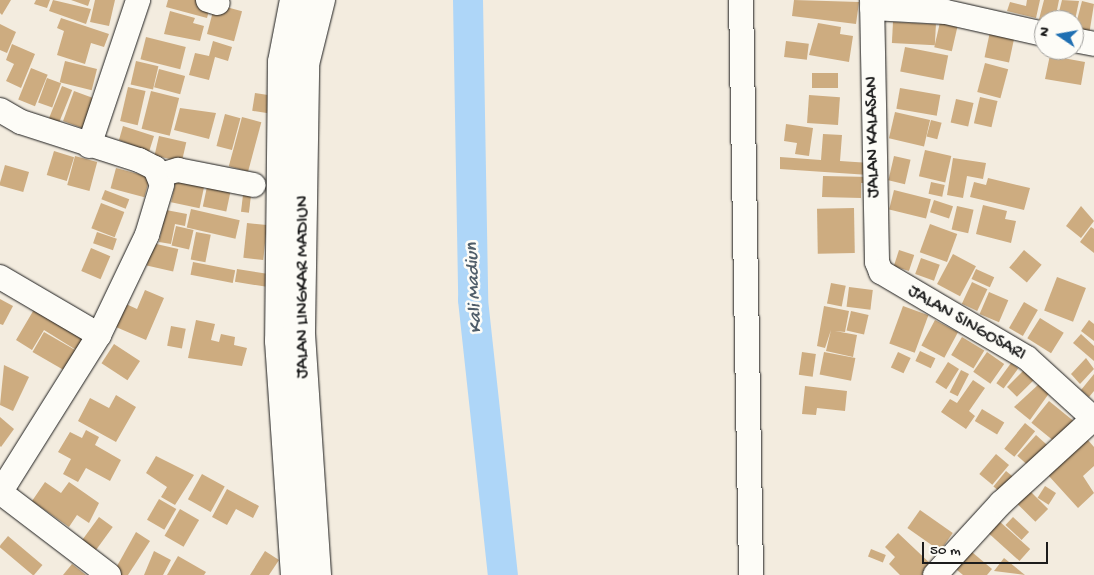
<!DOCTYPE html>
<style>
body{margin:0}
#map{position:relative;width:1094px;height:575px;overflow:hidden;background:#f3ecdf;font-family:"Gochi Hand",sans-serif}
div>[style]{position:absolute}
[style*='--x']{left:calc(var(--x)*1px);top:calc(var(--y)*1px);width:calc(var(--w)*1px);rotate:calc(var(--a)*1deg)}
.river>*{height:30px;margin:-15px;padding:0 15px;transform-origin:15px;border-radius:15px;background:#aed6f8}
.building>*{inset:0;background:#cdac80;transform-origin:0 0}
.roads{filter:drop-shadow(0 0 1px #1c1c1c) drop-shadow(0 0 1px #1c1c1c)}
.minor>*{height:24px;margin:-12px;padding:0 12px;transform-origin:12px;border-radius:12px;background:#fdfcf7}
.major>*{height:28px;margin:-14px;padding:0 14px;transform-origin:14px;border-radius:14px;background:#fdfcf7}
span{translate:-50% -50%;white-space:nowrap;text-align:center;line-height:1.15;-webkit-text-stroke:5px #fdfcf7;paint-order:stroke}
.street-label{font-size:18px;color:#1c1c1c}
.water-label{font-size:19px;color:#4f5d69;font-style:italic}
.north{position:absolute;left:1034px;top:10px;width:50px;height:50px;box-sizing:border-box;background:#fdfcf7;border:1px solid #a3a29f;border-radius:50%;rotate:282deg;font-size:14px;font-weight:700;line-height:20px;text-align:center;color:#1c1c1c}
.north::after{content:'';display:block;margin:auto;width:18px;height:22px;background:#1f6fb2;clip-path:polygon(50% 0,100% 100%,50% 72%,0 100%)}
.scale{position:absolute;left:922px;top:542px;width:126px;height:22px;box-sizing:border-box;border:2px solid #1c1c1c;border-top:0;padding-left:6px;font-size:15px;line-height:18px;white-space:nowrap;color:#1c1c1c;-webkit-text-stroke:4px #fdfcf7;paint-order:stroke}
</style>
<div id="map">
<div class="river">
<div style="--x:468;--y:0;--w:300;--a:89"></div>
<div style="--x:473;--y:300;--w:277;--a:83.8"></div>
</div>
<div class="building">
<div style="clip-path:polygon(0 0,11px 0,2px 15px,0 13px)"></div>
<div style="clip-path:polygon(36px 0,50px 0,47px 8px,34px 4px)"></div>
<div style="clip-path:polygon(53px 0,91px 9px,86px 24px,49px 11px)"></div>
<div style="clip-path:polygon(71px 0,90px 0,88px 6px)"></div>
<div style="clip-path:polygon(95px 0,115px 0,109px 26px,90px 22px)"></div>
<div style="clip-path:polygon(168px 0,199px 0,211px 3px,207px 18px,166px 7px)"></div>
<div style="clip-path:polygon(794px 0,859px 2px,856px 24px,792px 16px)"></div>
<div style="clip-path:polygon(1027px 0,1040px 0,1036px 18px,1007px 11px,1010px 2px,1026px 6px)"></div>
<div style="clip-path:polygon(1044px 0,1059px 0,1055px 20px,1044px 20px,1044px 24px,1038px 23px)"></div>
<div style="clip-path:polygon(1062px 0,1079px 1px,1075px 20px,1057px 20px)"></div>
<div style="clip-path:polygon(1082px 1px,1094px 4px,1089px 35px,1074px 32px)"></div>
<div style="left:215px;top:4px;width:28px;height:31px;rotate:15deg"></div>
<div style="clip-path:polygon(170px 11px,195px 18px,193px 23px,204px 26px,200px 41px,164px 34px)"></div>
<div style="clip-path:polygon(61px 18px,109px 34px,104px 47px,91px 43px,85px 64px,57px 55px,64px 31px,57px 28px)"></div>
<div style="left:941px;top:18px;width:18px;height:30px;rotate:13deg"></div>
<div style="left:893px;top:22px;width:43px;height:21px;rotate:3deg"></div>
<div style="clip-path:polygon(818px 23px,841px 27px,840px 34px,853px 36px,849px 62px,809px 55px)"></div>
<div style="clip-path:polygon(0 24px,16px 32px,7px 53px,0 50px)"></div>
<div style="left:991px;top:27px;width:25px;height:31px;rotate:12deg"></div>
<div style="left:146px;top:37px;width:41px;height:23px;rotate:14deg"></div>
<div style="clip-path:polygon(213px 41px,232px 47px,228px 61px,215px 57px,209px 80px,189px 75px,195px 53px,209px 56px)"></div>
<div style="left:786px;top:41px;width:23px;height:16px;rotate:7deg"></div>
<div style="clip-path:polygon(12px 44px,35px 54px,21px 88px,6px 81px,14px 64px,6px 60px)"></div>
<div style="left:905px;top:47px;width:44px;height:25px;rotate:11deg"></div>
<div style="clip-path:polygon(1051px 50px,1064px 50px,1063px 58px,1085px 62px,1081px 85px,1045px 79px)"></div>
<div style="left:65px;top:61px;width:33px;height:22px;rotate:14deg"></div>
<div style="left:136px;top:61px;width:23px;height:24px;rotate:13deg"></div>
<div style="left:985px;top:63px;width:24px;height:30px;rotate:15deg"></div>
<div style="left:31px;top:68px;width:18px;height:34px;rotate:22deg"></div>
<div style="left:159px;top:69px;width:27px;height:19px;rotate:15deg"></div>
<div style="left:812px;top:73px;width:26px;height:15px"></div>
<div style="left:47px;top:78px;width:15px;height:26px;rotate:20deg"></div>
<div style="left:62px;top:86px;width:11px;height:35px;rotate:22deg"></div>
<div style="left:128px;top:87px;width:18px;height:35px;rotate:13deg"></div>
<div style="left:900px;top:88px;width:41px;height:21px;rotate:10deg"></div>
<div style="left:74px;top:91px;width:29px;height:32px;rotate:20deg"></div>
<div style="left:151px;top:91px;width:29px;height:39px;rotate:14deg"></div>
<div style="left:255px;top:93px;width:18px;height:18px;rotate:9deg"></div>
<div style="left:809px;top:95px;width:31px;height:28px;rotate:4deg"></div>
<div style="left:980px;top:97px;width:18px;height:27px;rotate:13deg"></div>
<div style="left:956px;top:99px;width:18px;height:24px;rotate:13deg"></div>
<div style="clip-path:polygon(180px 108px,216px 113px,209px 139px,174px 130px)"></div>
<div style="left:895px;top:112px;width:36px;height:27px;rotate:13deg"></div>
<div style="left:225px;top:114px;width:16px;height:33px;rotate:15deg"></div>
<div style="left:242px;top:117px;width:20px;height:51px;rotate:15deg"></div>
<div style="left:931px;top:120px;width:11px;height:17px;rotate:15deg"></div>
<div style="clip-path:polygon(786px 124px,813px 128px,809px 156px,795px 154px,797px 143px,784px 141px)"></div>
<div style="clip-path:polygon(123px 126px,154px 136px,149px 152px,119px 140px)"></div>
<div style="clip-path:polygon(823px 134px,842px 135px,840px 161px,870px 163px,869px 175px,780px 169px,780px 157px,821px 160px)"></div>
<div style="left:159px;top:136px;width:28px;height:20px;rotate:13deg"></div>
<div style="left:925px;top:150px;width:27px;height:27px;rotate:13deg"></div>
<div style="left:54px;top:151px;width:21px;height:25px;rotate:17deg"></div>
<div style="left:75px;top:156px;width:23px;height:30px;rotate:15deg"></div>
<div style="left:894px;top:156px;width:17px;height:25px;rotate:13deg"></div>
<div style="clip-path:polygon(953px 158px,986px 163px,983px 179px,967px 176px,963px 198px,947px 195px)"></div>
<div style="left:5px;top:165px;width:25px;height:21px;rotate:16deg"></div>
<div style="left:116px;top:168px;width:35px;height:21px;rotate:15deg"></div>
<div style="left:178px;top:170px;width:29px;height:33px;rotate:12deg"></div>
<div style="clip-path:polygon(823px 176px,870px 177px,870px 183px,861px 183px,861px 198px,822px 197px)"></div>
<div style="clip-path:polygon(988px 178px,1030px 188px,1024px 210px,970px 197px,974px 182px,986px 185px)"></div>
<div style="left:208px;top:182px;width:24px;height:25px;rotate:12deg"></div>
<div style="left:931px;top:182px;width:14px;height:12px;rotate:12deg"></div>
<div style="left:244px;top:187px;width:8px;height:25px;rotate:7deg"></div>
<div style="left:105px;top:190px;width:26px;height:10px;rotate:21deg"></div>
<div style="left:894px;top:190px;width:38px;height:20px;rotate:14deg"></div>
<div style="left:934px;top:200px;width:20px;height:13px;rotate:18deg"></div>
<div style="left:101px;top:203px;width:25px;height:27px;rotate:21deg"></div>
<div style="clip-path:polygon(983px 205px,1007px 211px,1005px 219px,1016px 221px,1011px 243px,976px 234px)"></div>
<div style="left:957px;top:206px;width:17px;height:24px;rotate:13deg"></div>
<div style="clip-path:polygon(1081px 206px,1094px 221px,1081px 238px,1066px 226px)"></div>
<div style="left:854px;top:208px;width:45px;height:37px;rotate:89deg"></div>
<div style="left:191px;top:209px;width:50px;height:19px;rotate:13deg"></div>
<div style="clip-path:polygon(166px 210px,187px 214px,185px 226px,175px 224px,171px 244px,159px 242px)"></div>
<div style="left:247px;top:223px;width:20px;height:35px;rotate:6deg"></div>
<div style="left:930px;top:224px;width:29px;height:30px;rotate:20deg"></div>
<div style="left:176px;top:226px;width:18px;height:20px;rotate:13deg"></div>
<div style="clip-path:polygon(1091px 227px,1094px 229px,1094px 253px,1080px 242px)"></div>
<div style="left:97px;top:232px;width:21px;height:12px;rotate:19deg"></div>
<div style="left:196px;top:232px;width:15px;height:28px;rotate:11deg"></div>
<div style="left:152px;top:243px;width:27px;height:23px;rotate:13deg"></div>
<div style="left:91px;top:248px;width:21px;height:25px;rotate:23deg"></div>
<div style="left:899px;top:250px;width:16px;height:17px;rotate:18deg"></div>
<div style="left:1024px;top:250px;width:23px;height:23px;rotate:40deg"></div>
<div style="left:953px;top:254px;width:26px;height:34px;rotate:28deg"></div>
<div style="left:921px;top:258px;width:20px;height:17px;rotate:20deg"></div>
<div style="left:193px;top:262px;width:43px;height:13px;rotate:11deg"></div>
<div style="left:237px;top:269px;width:32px;height:13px;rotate:9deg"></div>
<div style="left:976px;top:269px;width:20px;height:11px;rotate:24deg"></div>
<div style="left:1057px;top:277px;width:31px;height:36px;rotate:21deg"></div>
<div style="left:972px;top:282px;width:17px;height:24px;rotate:25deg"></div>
<div style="left:831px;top:283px;width:15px;height:21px;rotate:11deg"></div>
<div style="left:849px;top:287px;width:24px;height:20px;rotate:7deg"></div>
<div style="clip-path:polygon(145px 290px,164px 298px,146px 340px,116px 327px,126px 304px,137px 309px)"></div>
<div style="left:989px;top:292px;width:21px;height:24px;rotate:23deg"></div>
<div style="clip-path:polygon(0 299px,13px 306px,3px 325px,0 324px)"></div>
<div style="clip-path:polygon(39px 301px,92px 334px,81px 353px,44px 330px,32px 350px,16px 340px)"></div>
<div style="left:1024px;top:302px;width:16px;height:30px;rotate:30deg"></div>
<div style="clip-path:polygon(824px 306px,849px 311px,845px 332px,835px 331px,857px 335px,853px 357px,826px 351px,831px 330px,825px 348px,817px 346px)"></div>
<div style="left:903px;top:306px;width:27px;height:40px;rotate:20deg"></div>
<div style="left:851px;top:311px;width:18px;height:20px;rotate:13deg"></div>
<div style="left:1040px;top:318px;width:28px;height:24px;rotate:32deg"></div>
<div style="clip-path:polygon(196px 320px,215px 324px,211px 340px,219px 342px,221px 334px,235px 337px,234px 345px,247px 348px,242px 366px,188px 358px)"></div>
<div style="left:935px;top:320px;width:26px;height:29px;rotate:28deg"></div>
<div style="clip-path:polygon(1089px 320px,1094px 324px,1094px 341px,1081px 331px)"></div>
<div style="left:171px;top:326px;width:15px;height:20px;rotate:11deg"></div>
<div style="left:44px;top:332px;width:42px;height:23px;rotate:30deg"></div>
<div style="clip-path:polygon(1081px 334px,1094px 346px,1094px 361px,1073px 343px)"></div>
<div style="left:962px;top:337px;width:26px;height:21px;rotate:31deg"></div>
<div style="left:114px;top:344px;width:31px;height:23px;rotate:33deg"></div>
<div style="left:920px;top:351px;width:17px;height:11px;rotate:25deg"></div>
<div style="left:802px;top:352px;width:14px;height:23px;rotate:8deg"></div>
<div style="left:824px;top:352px;width:32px;height:23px;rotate:11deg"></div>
<div style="left:898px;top:352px;width:14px;height:17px;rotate:25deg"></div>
<div style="left:987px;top:352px;width:21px;height:24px;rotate:35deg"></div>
<div style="clip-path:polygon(1086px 358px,1094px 369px,1080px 384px,1071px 374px)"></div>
<div style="left:948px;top:362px;width:13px;height:24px;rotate:32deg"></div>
<div style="left:1011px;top:363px;width:9px;height:25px;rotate:36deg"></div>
<div style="clip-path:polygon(4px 365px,29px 377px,13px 411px,0 405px)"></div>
<div style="left:961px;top:370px;width:9px;height:25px;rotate:27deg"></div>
<div style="left:1024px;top:370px;width:14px;height:24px;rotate:45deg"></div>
<div style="clip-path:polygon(1094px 374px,1094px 391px,1089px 397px,1081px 390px)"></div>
<div style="clip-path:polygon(973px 380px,985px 388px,969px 411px,975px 416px,966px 429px,941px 412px,950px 399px,957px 403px)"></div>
<div style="clip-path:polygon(1039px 384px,1050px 392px,1030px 420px,1014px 407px)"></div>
<div style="clip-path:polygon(805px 386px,847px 391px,845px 411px,817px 408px,816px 415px,802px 414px)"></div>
<div style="clip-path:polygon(116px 395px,136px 407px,116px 442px,78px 421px,90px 398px,109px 408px)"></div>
<div style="left:1049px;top:401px;width:32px;height:28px;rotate:39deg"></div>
<div style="left:982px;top:409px;width:26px;height:14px;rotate:31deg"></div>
<div style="clip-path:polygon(0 417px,14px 429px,1px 447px,0 446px)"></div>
<div style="left:1025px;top:423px;width:13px;height:33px;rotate:39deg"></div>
<div style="clip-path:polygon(86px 430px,99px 437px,95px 445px,121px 460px,110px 481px,86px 468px,78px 482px,63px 474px,71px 459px,58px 452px,70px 432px,82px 438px)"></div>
<div style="left:1036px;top:435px;width:15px;height:28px;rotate:42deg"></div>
<div style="clip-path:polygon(1087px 439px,1094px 447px,1094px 466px,1083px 476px,1094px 493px,1078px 508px,1048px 475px)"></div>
<div style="left:996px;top:454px;width:17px;height:26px;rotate:40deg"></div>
<div style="clip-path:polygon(156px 456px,194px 475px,175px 505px,161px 497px,167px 487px,146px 473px)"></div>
<div style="left:1006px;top:471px;width:13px;height:20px;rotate:39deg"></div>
<div style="left:202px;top:474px;width:26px;height:29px;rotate:29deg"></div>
<div style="clip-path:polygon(45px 482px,61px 493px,69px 482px,99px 503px,89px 523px,77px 515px,69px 527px,32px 501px)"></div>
<div style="left:1045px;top:486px;width:13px;height:14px;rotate:32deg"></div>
<div style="clip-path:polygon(227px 489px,259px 506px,253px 518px,236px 509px,227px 525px,212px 517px)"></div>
<div style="left:1029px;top:490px;width:27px;height:18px;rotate:45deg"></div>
<div style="left:159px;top:499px;width:20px;height:24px;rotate:30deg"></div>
<div style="left:180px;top:509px;width:22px;height:31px;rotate:30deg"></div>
<div style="left:920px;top:510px;width:40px;height:22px;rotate:35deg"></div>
<div style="left:99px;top:517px;width:17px;height:31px;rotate:36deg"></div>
<div style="left:1013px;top:517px;width:22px;height:11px;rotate:43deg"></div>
<div style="left:999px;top:521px;width:42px;height:16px;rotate:42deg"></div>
<div style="clip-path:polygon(136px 532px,150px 541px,128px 575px,112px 575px)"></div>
<div style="clip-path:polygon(898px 533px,934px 567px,926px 575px,900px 575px,889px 564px,895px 557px,885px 547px)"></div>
<div style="left:8px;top:536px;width:45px;height:14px;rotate:40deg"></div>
<div style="clip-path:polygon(966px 547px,992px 569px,987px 575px,963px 575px,951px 565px)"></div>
<div style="left:871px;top:549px;width:16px;height:8px;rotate:22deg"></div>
<div style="clip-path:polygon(154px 551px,171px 560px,163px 575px,144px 575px)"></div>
<div style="clip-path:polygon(265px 551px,279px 560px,269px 575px,250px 575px)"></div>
<div style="clip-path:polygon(178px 556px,206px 572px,204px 575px,167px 575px)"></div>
<div style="clip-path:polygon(1004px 558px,1025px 575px,994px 571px)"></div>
<div style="clip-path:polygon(72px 564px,86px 575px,63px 575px)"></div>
</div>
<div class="roads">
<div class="minor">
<div style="--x:208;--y:0;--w:10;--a:17"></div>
<div style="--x:741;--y:0;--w:575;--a:89"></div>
<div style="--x:872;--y:0;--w:262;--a:88.9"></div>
<div style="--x:877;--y:262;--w:11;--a:68"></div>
<div style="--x:881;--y:272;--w:169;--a:30.5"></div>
<div style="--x:1027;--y:358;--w:91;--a:42.3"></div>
<div style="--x:872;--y:8;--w:74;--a:3.1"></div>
<div style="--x:946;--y:12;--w:100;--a:12.7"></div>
<div style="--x:1074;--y:40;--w:20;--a:11"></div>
<div style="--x:0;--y:110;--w:24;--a:30"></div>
<div style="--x:21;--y:122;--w:124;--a:17.9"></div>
<div style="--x:139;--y:160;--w:18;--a:27"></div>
<div style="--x:155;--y:168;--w:18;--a:68"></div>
<div style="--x:162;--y:185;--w:52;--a:106.7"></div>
<div style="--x:147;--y:235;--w:111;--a:115.6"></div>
<div style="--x:99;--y:335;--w:186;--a:122.1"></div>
<div style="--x:89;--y:146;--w:154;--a:-71.4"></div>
<div style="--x:160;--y:175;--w:19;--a:-16"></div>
<div style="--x:178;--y:170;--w:77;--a:11.2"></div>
<div style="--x:0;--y:277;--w:115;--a:30.4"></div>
<div style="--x:0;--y:492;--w:137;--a:37.3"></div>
<div style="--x:935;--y:575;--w:98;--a:-47.5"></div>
<div style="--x:1001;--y:503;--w:126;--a:-42.4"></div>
</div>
<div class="major">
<div style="--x:294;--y:0;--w:63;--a:101"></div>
<div style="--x:282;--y:62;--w:279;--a:90.6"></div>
<div style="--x:279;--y:341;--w:235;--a:86.1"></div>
<div style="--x:317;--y:575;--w:245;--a:-93.8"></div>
<div style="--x:301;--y:331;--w:267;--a:-89.1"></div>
<div style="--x:305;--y:64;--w:66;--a:-76"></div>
</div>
</div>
<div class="street-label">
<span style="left:874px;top:137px;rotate:-91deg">JALAN KALASAN</span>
<span style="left:304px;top:287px;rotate:-90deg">JALAN LINGKAR MADIUN</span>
<span style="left:966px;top:324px;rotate:30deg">JALAN SINGOSARI</span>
</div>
<div class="water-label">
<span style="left:475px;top:288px;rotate:-93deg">Kali Madiun</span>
</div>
<div class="north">N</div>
<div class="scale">50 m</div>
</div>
